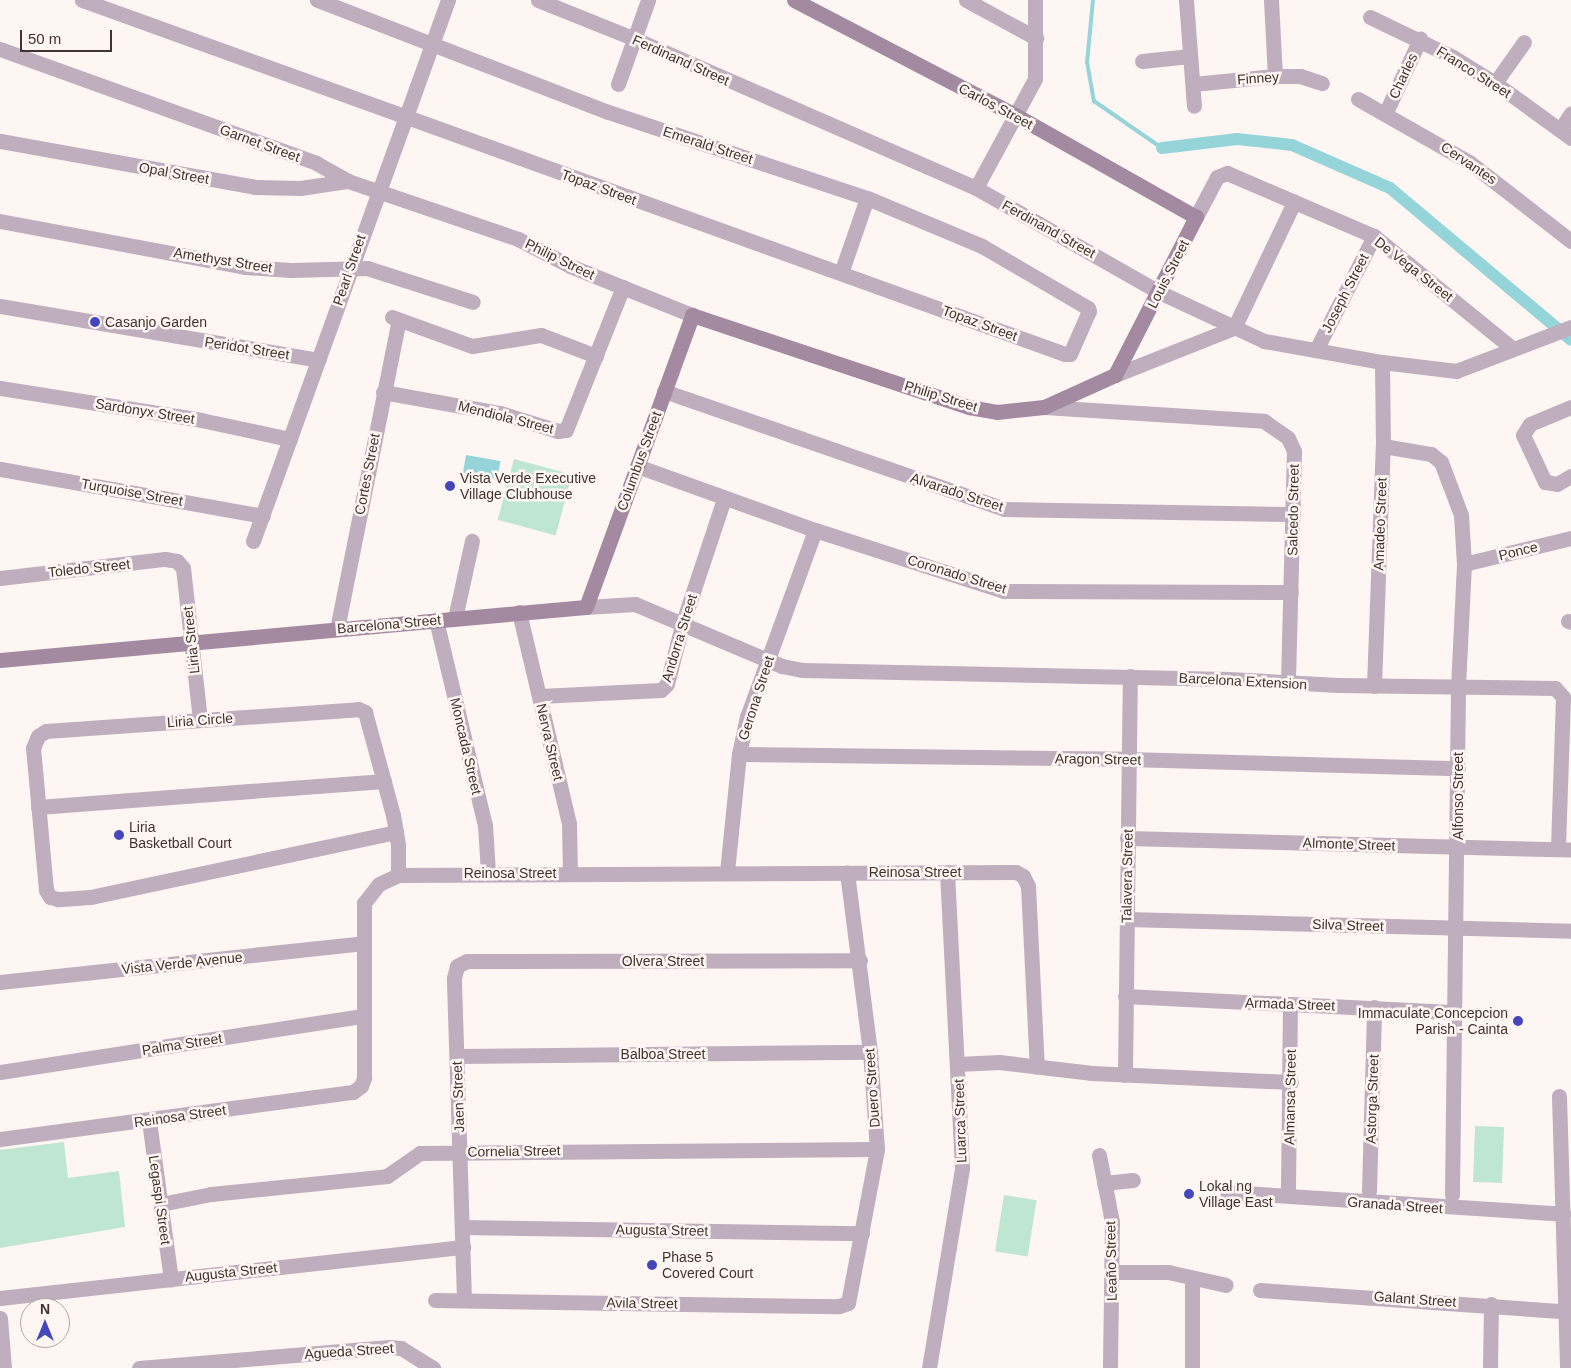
<!DOCTYPE html>
<meta charset="utf-8">
<style>
body{margin:0}
#map{position:relative;width:1571px;height:1368px;overflow:hidden;background:#fef6f3;font-family:Arial,sans-serif}
div>[style]{position:absolute}
[style*='--x']{left:calc(var(--x)*1px);top:calc(var(--y)*1px);width:calc(var(--w)*1px);rotate:calc(var(--a)*1deg)}
.green>*{inset:0;background:#bfe6d1;transform-origin:0 0}
.water>*{inset:0;background:#95d5da;transform-origin:0 0}
.stream>*{height:4px;margin:-2px;padding:0 2px;transform-origin:2px;border-radius:2px;background:#95d5da}
.canal>*{height:12px;margin:-6px;padding:0 6px;transform-origin:6px;border-radius:6px;background:#95d5da}
.street>*{height:15px;margin:-7.5px;padding:0 7.5px;transform-origin:7.5px;border-radius:7.5px;background:#bfaebd}
.secondary>*{height:15px;margin:-7.5px;padding:0 7.5px;transform-origin:7.5px;border-radius:7.5px;background:#a38aa1}
.dots>*{width:14px;height:14px;translate:-50% -50%;box-sizing:border-box;border:2px solid #fef6f3;border-radius:50%}
span{translate:-50% -50%;white-space:nowrap;text-align:center;line-height:1.15;-webkit-text-stroke:5px #fef6f3;paint-order:stroke}
.street-label{font-size:14px;color:#41332d}
.poi-label{font-size:14px;color:#41332d}
.left{translate:0 -50%;text-align:left}
.right{translate:-100% -50%;text-align:right}
.north{position:absolute;left:20px;top:1298px;width:50px;height:50px;box-sizing:border-box;background:#fef6f3;border:1px solid #b2a8a4;border-radius:50%;rotate:0deg;font-size:14px;font-weight:700;line-height:20px;text-align:center;color:#41332d}
.north::after{content:'';display:block;margin:auto;width:18px;height:22px;background:#4446bc;clip-path:polygon(50% 0,100% 100%,50% 72%,0 100%)}
.scale{position:absolute;left:20px;top:30px;width:92px;height:22px;box-sizing:border-box;border:2px solid #41332d;border-top:0;padding-left:6px;font-size:15px;line-height:18px;white-space:nowrap;color:#41332d;-webkit-text-stroke:4px #fef6f3;paint-order:stroke}
</style>
<div id="map">
<div class="green">
<div style="left:514px;top:459px;width:60px;height:63px;rotate:15deg"></div>
<div style="left:1475px;top:1126px;width:29px;height:56px;rotate:2deg"></div>
<div style="clip-path:polygon(64px 1142px,68px 1178px,119px 1171px,125px 1227px,0 1248px,0 1150px)"></div>
<div style="left:1004px;top:1195px;width:33px;height:57px;rotate:9deg"></div>
</div>
<div class="water">
<div style="left:466px;top:455px;width:35px;height:18px;rotate:10deg"></div>
</div>
<div class="stream">
<div style="--x:1093;--y:0;--w:62;--a:95.5"></div>
<div style="--x:1087;--y:62;--w:40;--a:80"></div>
<div style="--x:1094;--y:101;--w:83;--a:34.7"></div>
</div>
<div class="canal">
<div style="--x:1162;--y:148;--w:76;--a:-6.8"></div>
<div style="--x:1237;--y:139;--w:55;--a:6.2"></div>
<div style="--x:1292;--y:145;--w:107;--a:23.7"></div>
<div style="--x:1390;--y:188;--w:236;--a:40"></div>
</div>
<div class="street">
<div style="--x:82;--y:0;--w:1045;--a:19.81"></div>
<div style="--x:1065;--y:354;--w:5;--a:0"></div>
<div style="--x:1070;--y:354;--w:47;--a:-66.2"></div>
<div style="--x:1089;--y:311;--w:3;--a:-108"></div>
<div style="--x:1088;--y:308;--w:123;--a:-149.7"></div>
<div style="--x:982;--y:246;--w:125;--a:-157.3"></div>
<div style="--x:867;--y:198;--w:273;--a:-161.6"></div>
<div style="--x:608;--y:112;--w:312;--a:-158.9"></div>
<div style="--x:538;--y:0;--w:105;--a:21.9"></div>
<div style="--x:635;--y:39;--w:372;--a:23.6"></div>
<div style="--x:976;--y:188;--w:210;--a:29.6"></div>
<div style="--x:1159;--y:292;--w:116;--a:25"></div>
<div style="--x:1264;--y:341;--w:120;--a:10.1"></div>
<div style="--x:1382;--y:362;--w:75;--a:6.9"></div>
<div style="--x:1456;--y:371;--w:123;--a:-20.9"></div>
<div style="--x:966;--y:0;--w:80;--a:28.5"></div>
<div style="--x:1186;--y:0;--w:106;--a:85.7"></div>
<div style="--x:1271;--y:0;--w:76;--a:87"></div>
<div style="--x:1370;--y:17;--w:92;--a:25.7"></div>
<div style="--x:1453;--y:57;--w:49;--a:31.8"></div>
<div style="--x:1495;--y:83;--w:94;--a:35.9"></div>
<div style="--x:0;--y:49;--w:336;--a:19.8"></div>
<div style="--x:316;--y:163;--w:37;--a:29"></div>
<div style="--x:348;--y:181;--w:180;--a:18.8"></div>
<div style="--x:518;--y:239;--w:59;--a:27.4"></div>
<div style="--x:570;--y:266;--w:131;--a:21.9"></div>
<div style="--x:1142;--y:61;--w:48;--a:-5.9"></div>
<div style="--x:1495;--y:83;--w:50;--a:-54.7"></div>
<div style="--x:618;--y:84;--w:89;--a:-70.3"></div>
<div style="--x:1193;--y:84;--w:82;--a:-5.6"></div>
<div style="--x:1275;--y:76;--w:25;--a:0"></div>
<div style="--x:1300;--y:76;--w:23;--a:18"></div>
<div style="--x:1358;--y:99;--w:128;--a:29.6"></div>
<div style="--x:1469;--y:162;--w:129;--a:37.8"></div>
<div style="--x:1386;--y:112;--w:81;--a:-65"></div>
<div style="--x:1560;--y:130;--w:20;--a:-57"></div>
<div style="--x:0;--y:141;--w:259;--a:10.2"></div>
<div style="--x:255;--y:187;--w:45;--a:1.3"></div>
<div style="--x:300;--y:188;--w:49;--a:-8.3"></div>
<div style="--x:976;--y:188;--w:124;--a:-61.6"></div>
<div style="--x:1035;--y:79;--w:79;--a:-90"></div>
<div style="--x:1196;--y:217;--w:45;--a:-62.3"></div>
<div style="--x:1217;--y:177;--w:11;--a:-22"></div>
<div style="--x:1227;--y:173;--w:160;--a:23.2"></div>
<div style="--x:1374;--y:236;--w:179;--a:39.1"></div>
<div style="--x:0;--y:221;--w:249;--a:10.6"></div>
<div style="--x:245;--y:267;--w:46;--a:3.7"></div>
<div style="--x:291;--y:270;--w:76;--a:-1.5"></div>
<div style="--x:367;--y:268;--w:111;--a:17.8"></div>
<div style="--x:841;--y:273;--w:79;--a:-70.9"></div>
<div style="--x:0;--y:306;--w:323;--a:9.6"></div>
<div style="--x:392;--y:317;--w:85;--a:19.9"></div>
<div style="--x:472;--y:346;--w:70;--a:-9.1"></div>
<div style="--x:541;--y:335;--w:59;--a:20.9"></div>
<div style="--x:1316;--y:350;--w:128;--a:-63"></div>
<div style="--x:1115;--y:375;--w:128;--a:-21.6"></div>
<div style="--x:1234;--y:328;--w:140;--a:-64.5"></div>
<div style="--x:0;--y:388;--w:204;--a:9"></div>
<div style="--x:201;--y:420;--w:91;--a:12.1"></div>
<div style="--x:664;--y:391;--w:360;--a:19.1"></div>
<div style="--x:1004;--y:509;--w:289;--a:1"></div>
<div style="--x:383;--y:392;--w:119;--a:10.2"></div>
<div style="--x:500;--y:413;--w:61;--a:17.2"></div>
<div style="--x:558;--y:431;--w:8;--a:-7"></div>
<div style="--x:566;--y:430;--w:154;--a:-68.3"></div>
<div style="--x:1044;--y:407;--w:220;--a:3.6"></div>
<div style="--x:1264;--y:421;--w:29;--a:35"></div>
<div style="--x:1288;--y:438;--w:14;--a:65"></div>
<div style="--x:1294;--y:451;--w:231;--a:91.5"></div>
<div style="--x:1571;--y:407;--w:44;--a:157.5"></div>
<div style="--x:1530;--y:424;--w:13;--a:122"></div>
<div style="--x:1523;--y:435;--w:52;--a:64.9"></div>
<div style="--x:1545;--y:482;--w:12;--a:9"></div>
<div style="--x:1557;--y:484;--w:16;--a:-30"></div>
<div style="--x:1383;--y:446;--w:49;--a:9.5"></div>
<div style="--x:1431;--y:454;--w:13;--a:39"></div>
<div style="--x:1441;--y:462;--w:57;--a:69.3"></div>
<div style="--x:1461;--y:515;--w:49;--a:86.5"></div>
<div style="--x:1464;--y:564;--w:124;--a:92.8"></div>
<div style="--x:1458;--y:688;--w:507;--a:90.68"></div>
<div style="--x:637;--y:466;--w:189;--a:19.8"></div>
<div style="--x:815;--y:530;--w:199;--a:17.9"></div>
<div style="--x:1004;--y:591;--w:287;--a:0.2"></div>
<div style="--x:0;--y:469;--w:267;--a:10.1"></div>
<div style="--x:253;--y:541;--w:575;--a:-70.18"></div>
<div style="--x:1464;--y:564;--w:110;--a:-13.7"></div>
<div style="--x:0;--y:578;--w:166;--a:-6.6"></div>
<div style="--x:165;--y:559;--w:12;--a:9"></div>
<div style="--x:177;--y:561;--w:9;--a:49"></div>
<div style="--x:183;--y:568;--w:153;--a:83.6"></div>
<div style="--x:586;--y:607;--w:49;--a:-3.5"></div>
<div style="--x:635;--y:604;--w:160;--a:22.9"></div>
<div style="--x:782;--y:666;--w:20;--a:11"></div>
<div style="--x:802;--y:670;--w:426;--a:1.2"></div>
<div style="--x:1228;--y:679;--w:110;--a:3.1"></div>
<div style="--x:1338;--y:685;--w:217;--a:0.8"></div>
<div style="--x:1555;--y:688;--w:12;--a:48"></div>
<div style="--x:1563;--y:697;--w:152;--a:91.9"></div>
<div style="--x:519;--y:612;--w:217;--a:76.7"></div>
<div style="--x:569;--y:823;--w:50;--a:88.9"></div>
<div style="--x:455;--y:618;--w:79;--a:-77.6"></div>
<div style="--x:436;--y:620;--w:211;--a:76.6"></div>
<div style="--x:485;--y:825;--w:48;--a:86.4"></div>
<div style="--x:1568;--y:621;--w:3;--a:18"></div>
<div style="--x:337;--y:629;--w:315;--a:-78.7"></div>
<div style="--x:1374;--y:686;--w:240;--a:-87.9"></div>
<div style="--x:1383;--y:446;--w:84;--a:-90.7"></div>
<div style="--x:540;--y:696;--w:121;--a:-2.8"></div>
<div style="--x:661;--y:690;--w:8;--a:-45"></div>
<div style="--x:667;--y:684;--w:61;--a:-75.7"></div>
<div style="--x:682;--y:625;--w:133;--a:-71.6"></div>
<div style="--x:739;--y:754;--w:389;--a:0.7"></div>
<div style="--x:1128;--y:759;--w:330;--a:1.6"></div>
<div style="--x:38;--y:807;--w:347;--a:-4.3"></div>
<div style="--x:396;--y:832;--w:313;--a:168"></div>
<div style="--x:90;--y:897;--w:32;--a:176"></div>
<div style="--x:58;--y:899;--w:8;--a:-166"></div>
<div style="--x:50;--y:897;--w:8;--a:-120"></div>
<div style="--x:46;--y:890;--w:143;--a:-95.2"></div>
<div style="--x:33;--y:748;--w:13;--a:-67"></div>
<div style="--x:38;--y:736;--w:9;--a:-32"></div>
<div style="--x:46;--y:731;--w:313;--a:-4"></div>
<div style="--x:358;--y:709;--w:8;--a:23"></div>
<div style="--x:365;--y:712;--w:107;--a:74.8"></div>
<div style="--x:393;--y:815;--w:17;--a:80"></div>
<div style="--x:396;--y:832;--w:13;--a:81"></div>
<div style="--x:398;--y:845;--w:30;--a:90"></div>
<div style="--x:1127;--y:838;--w:444;--a:1.5"></div>
<div style="--x:727;--y:872;--w:119;--a:-84.2"></div>
<div style="--x:739;--y:754;--w:38;--a:-78"></div>
<div style="--x:747;--y:717;--w:199;--a:-70"></div>
<div style="--x:1126;--y:919;--w:445;--a:1.5"></div>
<div style="--x:0;--y:982;--w:366;--a:-6.1"></div>
<div style="--x:1125;--y:996;--w:331;--a:2.8"></div>
<div style="--x:457;--y:1056;--w:413;--a:-0.6"></div>
<div style="--x:958;--y:1064;--w:41;--a:-2.8"></div>
<div style="--x:999;--y:1062;--w:94;--a:6.7"></div>
<div style="--x:1092;--y:1073;--w:199;--a:2.6"></div>
<div style="--x:0;--y:1072;--w:367;--a:-8.8"></div>
<div style="--x:1125;--y:1075;--w:399;--a:-89.3"></div>
<div style="--x:1559;--y:1096;--w:272;--a:88.3"></div>
<div style="--x:149;--y:1121;--w:160;--a:82.1"></div>
<div style="--x:0;--y:1139;--w:356;--a:-7.6"></div>
<div style="--x:353;--y:1092;--w:10;--a:-37"></div>
<div style="--x:361;--y:1086;--w:9;--a:-69"></div>
<div style="--x:364;--y:1078;--w:175;--a:-90"></div>
<div style="--x:364;--y:903;--w:24;--a:-52"></div>
<div style="--x:379;--y:884;--w:21;--a:-25"></div>
<div style="--x:398;--y:875;--w:618;--a:-0.28"></div>
<div style="--x:1016;--y:872;--w:8;--a:30"></div>
<div style="--x:1023;--y:876;--w:11;--a:63"></div>
<div style="--x:1028;--y:886;--w:181;--a:87.2"></div>
<div style="--x:1099;--y:1155;--w:68;--a:79"></div>
<div style="--x:1112;--y:1222;--w:146;--a:90.8"></div>
<div style="--x:1104;--y:1183;--w:29;--a:-6"></div>
<div style="--x:1288;--y:1190;--w:186;--a:-89.4"></div>
<div style="--x:1369;--y:1191;--w:184;--a:-88.4"></div>
<div style="--x:1227;--y:1192;--w:337;--a:3.7"></div>
<div style="--x:161;--y:1204;--w:51;--a:-11.3"></div>
<div style="--x:211;--y:1194;--w:177;--a:-5.8"></div>
<div style="--x:387;--y:1176;--w:40;--a:-34.9"></div>
<div style="--x:420;--y:1153;--w:457;--a:-0.5"></div>
<div style="--x:462;--y:1227;--w:400;--a:0.9"></div>
<div style="--x:1112;--y:1272;--w:56;--a:0"></div>
<div style="--x:1168;--y:1272;--w:59;--a:12.6"></div>
<div style="--x:1260;--y:1290;--w:312;--a:4"></div>
<div style="--x:0;--y:1298;--w:466;--a:-6.3"></div>
<div style="--x:435;--y:1300;--w:404;--a:0.9"></div>
<div style="--x:839;--y:1306;--w:9;--a:-18"></div>
<div style="--x:848;--y:1303;--w:157;--a:-79.3"></div>
<div style="--x:877;--y:1149;--w:97;--a:-94.1"></div>
<div style="--x:870;--y:1052;--w:181;--a:-97.3"></div>
<div style="--x:464;--y:1300;--w:322;--a:-91.8"></div>
<div style="--x:454;--y:978;--w:12;--a:-76"></div>
<div style="--x:457;--y:966;--w:11;--a:-27"></div>
<div style="--x:467;--y:961;--w:393;--a:-0.1"></div>
<div style="--x:0;--y:1318;--w:50;--a:85.4"></div>
<div style="--x:139;--y:1368;--w:251;--a:-4.8"></div>
<div style="--x:389;--y:1347;--w:12;--a:5"></div>
<div style="--x:401;--y:1348;--w:38;--a:32"></div>
<div style="--x:929;--y:1368;--w:203;--a:-80.6"></div>
<div style="--x:962;--y:1168;--w:296;--a:-92.9"></div>
<div style="--x:1192;--y:1368;--w:90;--a:-90"></div>
<div style="--x:1490;--y:1368;--w:64;--a:-89.1"></div>
</div>
<div class="secondary">
<div style="--x:0;--y:660;--w:588;--a:-5.17"></div>
<div style="--x:586;--y:607;--w:311;--a:-70"></div>
<div style="--x:692;--y:315;--w:292;--a:18.4"></div>
<div style="--x:969;--y:407;--w:28;--a:10"></div>
<div style="--x:997;--y:412;--w:47;--a:-6.1"></div>
<div style="--x:1044;--y:407;--w:78;--a:-24.3"></div>
<div style="--x:1115;--y:375;--w:178;--a:-62.9"></div>
<div style="--x:1196;--y:217;--w:208;--a:-150.6"></div>
<div style="--x:1015;--y:115;--w:249;--a:-152.5"></div>
</div>
<div class="dots">
<div style="left:95px;top:322px;background:#4446bc"></div>
<div style="left:450px;top:486px;background:#4446bc"></div>
<div style="left:119px;top:835px;background:#4446bc"></div>
<div style="left:1518px;top:1021px;background:#4446bc"></div>
<div style="left:1189px;top:1194px;background:#4446bc"></div>
<div style="left:652px;top:1265px;background:#4446bc"></div>
</div>
<div class="street-label">
<span style="left:681px;top:60px;rotate:24deg">Ferdinand Street</span>
<span style="left:1474px;top:72px;rotate:32deg">Franco Street</span>
<span style="left:1403px;top:76px;rotate:-65deg">Charles</span>
<span style="left:1258px;top:78px;rotate:-4deg">Finney</span>
<span style="left:996px;top:106px;rotate:28deg">Carlos Street</span>
<span style="left:260px;top:143px;rotate:20deg">Garnet Street</span>
<span style="left:708px;top:145px;rotate:18deg">Emerald Street</span>
<span style="left:1469px;top:163px;rotate:34deg">Cervantes</span>
<span style="left:174px;top:173px;rotate:10deg">Opal Street</span>
<span style="left:599px;top:187px;rotate:20deg">Topaz Street</span>
<span style="left:1049px;top:229px;rotate:29deg">Ferdinand Street</span>
<span style="left:560px;top:259px;rotate:26deg">Philip Street</span>
<span style="left:223px;top:260px;rotate:9deg">Amethyst Street</span>
<span style="left:1414px;top:269px;rotate:38deg">De Vega Street</span>
<span style="left:349px;top:270px;rotate:-71deg">Pearl Street</span>
<span style="left:1168px;top:274px;rotate:-63deg">Louis Street</span>
<span style="left:1345px;top:293px;rotate:-63deg">Joseph Street</span>
<span style="left:980px;top:323px;rotate:20deg">Topaz Street</span>
<span style="left:247px;top:348px;rotate:9deg">Peridot Street</span>
<span style="left:941px;top:396px;rotate:17deg">Philip Street</span>
<span style="left:145px;top:411px;rotate:9deg">Sardonyx Street</span>
<span style="left:506px;top:417px;rotate:14deg">Mendiola Street</span>
<span style="left:639px;top:461px;rotate:-70deg">Columbus Street</span>
<span style="left:367px;top:474px;rotate:-79deg">Cortes Street</span>
<span style="left:132px;top:492px;rotate:10deg">Turquoise Street</span>
<span style="left:957px;top:492px;rotate:18deg">Alvarado Street</span>
<span style="left:1293px;top:510px;rotate:-89deg">Salcedo Street</span>
<span style="left:1380px;top:524px;rotate:-88deg">Amadeo Street</span>
<span style="left:1518px;top:551px;rotate:-14deg">Ponce</span>
<span style="left:89px;top:568px;rotate:-6deg">Toledo Street</span>
<span style="left:957px;top:574px;rotate:17deg">Coronado Street</span>
<span style="left:389px;top:624px;rotate:-5deg">Barcelona Street</span>
<span style="left:679px;top:638px;rotate:-73deg">Andorra Street</span>
<span style="left:191px;top:640px;rotate:-96deg">Liria Street</span>
<span style="left:1243px;top:681px;rotate:3deg">Barcelona Extension</span>
<span style="left:756px;top:698px;rotate:-72deg">Gerona Street</span>
<span style="left:200px;top:720px;rotate:-4deg">Liria Circle</span>
<span style="left:550px;top:742px;rotate:77deg">Nerva Street</span>
<span style="left:466px;top:746px;rotate:77deg">Moncada Street</span>
<span style="left:1098px;top:759px;rotate:1deg">Aragon Street</span>
<span style="left:1458px;top:796px;rotate:-90deg">Alfonso Street</span>
<span style="left:1349px;top:844px;rotate:2deg">Almonte Street</span>
<span style="left:915px;top:872px">Reinosa Street</span>
<span style="left:510px;top:873px">Reinosa Street</span>
<span style="left:1127px;top:876px;rotate:-89deg">Talavera Street</span>
<span style="left:1348px;top:925px;rotate:2deg">Silva Street</span>
<span style="left:663px;top:961px">Olvera Street</span>
<span style="left:182px;top:963px;rotate:-6deg">Vista Verde Avenue</span>
<span style="left:1290px;top:1004px;rotate:2deg">Armada Street</span>
<span style="left:182px;top:1044px;rotate:-9deg">Palma Street</span>
<span style="left:663px;top:1054px">Balboa Street</span>
<span style="left:872px;top:1088px;rotate:-94deg">Duero Street</span>
<span style="left:458px;top:1097px;rotate:-92deg">Jaen Street</span>
<span style="left:1290px;top:1097px;rotate:-89deg">Almansa Street</span>
<span style="left:1372px;top:1099px;rotate:-88deg">Astorga Street</span>
<span style="left:180px;top:1116px;rotate:-8deg">Reinosa Street</span>
<span style="left:960px;top:1121px;rotate:-92deg">Luarca Street</span>
<span style="left:514px;top:1151px;rotate:-1deg">Cornelia Street</span>
<span style="left:160px;top:1200px;rotate:82deg">Legaspi Street</span>
<span style="left:1395px;top:1205px;rotate:4deg">Granada Street</span>
<span style="left:662px;top:1230px;rotate:1deg">Augusta Street</span>
<span style="left:1111px;top:1261px;rotate:-91deg">Leaño Street</span>
<span style="left:231px;top:1272px;rotate:-6deg">Augusta Street</span>
<span style="left:1415px;top:1299px;rotate:4deg">Galant Street</span>
<span style="left:642px;top:1303px;rotate:1deg">Avila Street</span>
<span style="left:349px;top:1351px;rotate:-4deg">Agueda Street</span>
</div>
<div class="poi-label">
<span class="left" style="left:105px;top:322px">Casanjo Garden</span>
<span class="left" style="left:460px;top:486px">Vista Verde Executive<br>Village Clubhouse</span>
<span class="left" style="left:129px;top:835px">Liria<br>Basketball Court</span>
<span class="right" style="left:1508px;top:1021px">Immaculate Concepcion<br>Parish - Cainta</span>
<span class="left" style="left:1199px;top:1194px">Lokal ng<br>Village East</span>
<span class="left" style="left:662px;top:1265px">Phase 5<br>Covered Court</span>
</div>
<div class="north">N</div>
<div class="scale">50 m</div>
</div>
